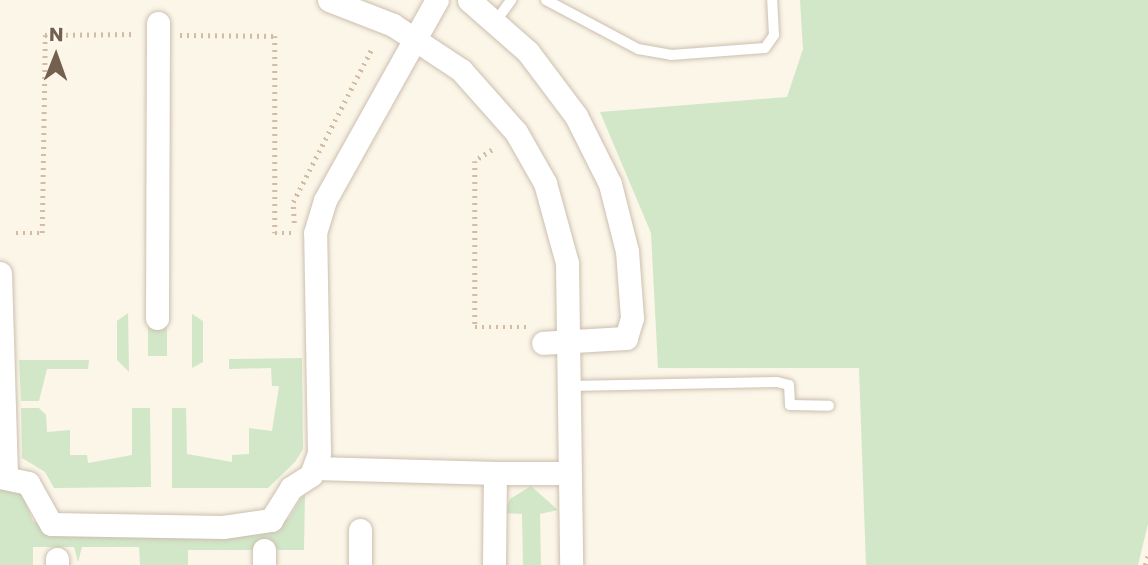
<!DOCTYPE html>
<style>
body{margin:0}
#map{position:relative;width:1148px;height:565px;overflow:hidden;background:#fbf6e8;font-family:Poppins,sans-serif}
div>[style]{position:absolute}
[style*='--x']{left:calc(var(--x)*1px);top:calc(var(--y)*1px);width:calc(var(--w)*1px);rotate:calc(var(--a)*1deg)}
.green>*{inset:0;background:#d1e7c8;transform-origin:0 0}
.path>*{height:4.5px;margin-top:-2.25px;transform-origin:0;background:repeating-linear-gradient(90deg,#d3bca5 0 2px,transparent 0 7px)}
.roads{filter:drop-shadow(0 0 2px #ccbfaf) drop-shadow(0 0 2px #ccbfaf)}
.lane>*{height:10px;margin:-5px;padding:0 5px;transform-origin:5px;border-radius:5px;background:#fff}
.street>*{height:23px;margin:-11.5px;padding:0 11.5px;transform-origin:11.5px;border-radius:11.5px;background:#fff}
span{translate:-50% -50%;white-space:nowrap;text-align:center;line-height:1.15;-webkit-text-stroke:5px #fef9ee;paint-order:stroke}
.north{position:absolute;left:21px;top:21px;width:70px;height:70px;-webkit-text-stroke:5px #fef9ee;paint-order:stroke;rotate:1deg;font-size:19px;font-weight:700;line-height:28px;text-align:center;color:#73604e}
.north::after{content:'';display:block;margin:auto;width:24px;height:32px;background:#73604e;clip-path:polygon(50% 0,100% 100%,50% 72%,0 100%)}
</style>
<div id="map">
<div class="green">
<div style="clip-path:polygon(800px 0,1148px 0,1148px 524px,1138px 565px,866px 565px,859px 368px,658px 368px,651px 233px,600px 112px,787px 97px,803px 49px)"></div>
<div style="clip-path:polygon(128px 313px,129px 372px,117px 360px,117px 321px)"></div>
<div style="clip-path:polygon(192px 314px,203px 321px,203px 362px,192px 368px)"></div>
<div style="left:148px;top:325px;width:19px;height:31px"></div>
<div style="clip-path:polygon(302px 358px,303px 449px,295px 462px,268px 488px,172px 488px,172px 408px,186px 408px,187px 454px,232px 462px,232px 455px,249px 454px,249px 428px,272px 431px,279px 386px,272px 386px,271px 368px,229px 369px,229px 359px)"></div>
<div style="clip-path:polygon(19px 360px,89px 360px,88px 369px,47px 369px,39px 401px,21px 401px)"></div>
<div style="clip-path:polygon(21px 408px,39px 408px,46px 415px,47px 432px,70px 430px,70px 455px,87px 455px,88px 463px,132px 455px,132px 408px,150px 408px,151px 487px,54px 488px,45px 472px,22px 458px)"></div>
<div style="clip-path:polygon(531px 486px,558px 510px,540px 514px,541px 565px,523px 565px,522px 514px,504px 513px,510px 499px)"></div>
<div style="clip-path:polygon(0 489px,22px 493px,33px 521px,66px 536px,268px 533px,289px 518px,305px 492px,304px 550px,188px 550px,188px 565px,140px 565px,139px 547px,82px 547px,78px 562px,74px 547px,33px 547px,33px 565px,0 565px)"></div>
</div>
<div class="path">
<div style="--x:180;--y:35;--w:95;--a:0.6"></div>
<div style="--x:275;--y:36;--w:197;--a:90"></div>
<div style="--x:275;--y:233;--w:18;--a:0"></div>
<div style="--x:492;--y:150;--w:20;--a:147"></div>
<div style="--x:475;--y:161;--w:166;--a:90"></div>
<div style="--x:475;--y:327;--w:54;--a:0"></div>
<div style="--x:294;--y:223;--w:21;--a:-93"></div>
<div style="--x:293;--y:202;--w:173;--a:-62.8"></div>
<div style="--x:16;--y:233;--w:26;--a:0"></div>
<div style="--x:42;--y:233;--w:198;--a:-89.1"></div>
<div style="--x:45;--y:35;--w:91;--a:-0.6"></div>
<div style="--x:1145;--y:565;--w:10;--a:-73"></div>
</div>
<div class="roads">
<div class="lane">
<div style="--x:546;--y:0;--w:104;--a:28"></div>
<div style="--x:638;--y:49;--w:34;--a:10"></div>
<div style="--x:671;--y:55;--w:94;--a:-4.3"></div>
<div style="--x:765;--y:48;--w:16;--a:-55"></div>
<div style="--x:774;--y:35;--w:35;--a:-93"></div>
<div style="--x:496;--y:21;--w:26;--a:-54"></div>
<div style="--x:569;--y:386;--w:208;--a:-1.1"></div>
<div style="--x:777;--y:382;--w:12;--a:14"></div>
<div style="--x:789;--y:385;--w:20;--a:87"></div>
<div style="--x:790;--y:405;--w:39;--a:1"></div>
</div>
<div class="street">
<div style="--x:329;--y:0;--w:69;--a:21.3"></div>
<div style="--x:393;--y:25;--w:82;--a:33.5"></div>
<div style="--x:461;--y:70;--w:83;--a:48.4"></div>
<div style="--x:516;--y:132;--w:59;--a:60.4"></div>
<div style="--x:545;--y:183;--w:83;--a:74.6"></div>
<div style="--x:567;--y:263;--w:302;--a:89.2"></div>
<div style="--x:469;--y:0;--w:79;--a:41.4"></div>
<div style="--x:528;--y:52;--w:80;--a:53.1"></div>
<div style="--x:576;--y:116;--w:76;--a:63.4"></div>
<div style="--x:610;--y:184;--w:69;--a:75.8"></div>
<div style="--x:627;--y:251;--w:67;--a:85.7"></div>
<div style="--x:632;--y:318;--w:21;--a:107"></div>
<div style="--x:626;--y:338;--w:83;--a:176.6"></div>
<div style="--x:0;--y:273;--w:205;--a:88.3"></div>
<div style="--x:157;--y:318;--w:295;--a:-89.8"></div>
<div style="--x:316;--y:468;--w:179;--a:1.6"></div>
<div style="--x:0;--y:477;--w:29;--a:12"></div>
<div style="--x:28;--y:483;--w:47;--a:60.7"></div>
<div style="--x:51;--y:524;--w:172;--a:1"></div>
<div style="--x:223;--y:527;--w:49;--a:-8.3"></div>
<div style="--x:271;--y:520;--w:38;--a:-58"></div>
<div style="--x:291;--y:488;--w:24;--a:-33"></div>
<div style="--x:311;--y:475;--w:23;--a:-70"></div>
<div style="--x:319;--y:453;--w:220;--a:-91"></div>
<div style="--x:315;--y:233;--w:34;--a:-73"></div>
<div style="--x:325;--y:200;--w:229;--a:-60.8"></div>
<div style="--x:360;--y:530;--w:35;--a:90"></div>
<div style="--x:264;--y:550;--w:15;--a:90"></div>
<div style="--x:57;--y:559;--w:6;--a:90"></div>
<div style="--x:494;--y:565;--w:92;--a:-89.4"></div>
<div style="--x:495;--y:473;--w:74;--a:0"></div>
</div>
</div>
<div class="north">N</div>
</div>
